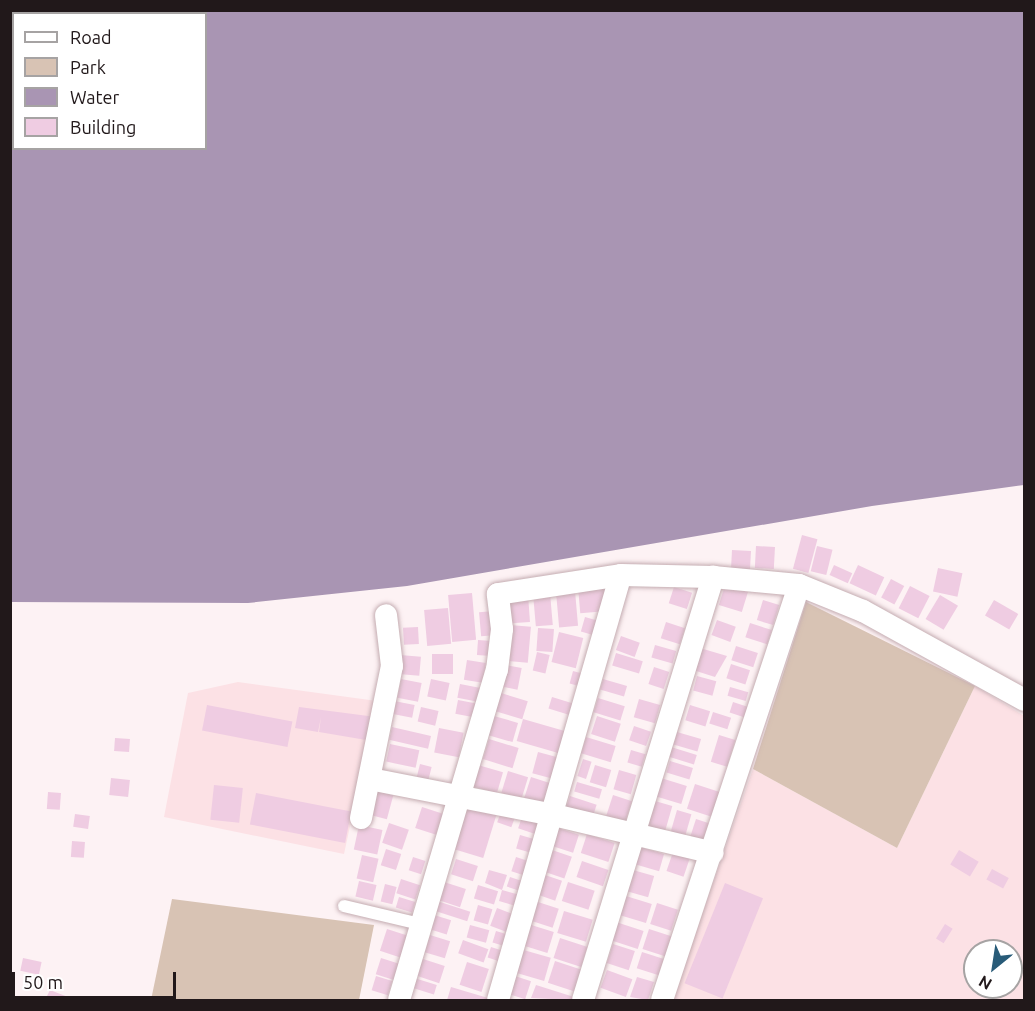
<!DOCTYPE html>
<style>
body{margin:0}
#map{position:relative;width:1035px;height:1011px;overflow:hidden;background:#fdf2f4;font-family:Ubuntu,sans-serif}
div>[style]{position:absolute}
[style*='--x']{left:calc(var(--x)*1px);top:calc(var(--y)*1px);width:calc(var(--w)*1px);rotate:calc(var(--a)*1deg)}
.built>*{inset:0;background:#fce1e5}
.green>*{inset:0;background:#d8c3b4}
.water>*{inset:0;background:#a995b3}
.building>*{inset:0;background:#efcce2;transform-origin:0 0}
.roads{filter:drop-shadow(0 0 2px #c4acb1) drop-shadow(0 0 2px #c4acb1)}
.service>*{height:12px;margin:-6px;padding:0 6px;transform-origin:6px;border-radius:6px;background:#fff}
.minor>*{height:22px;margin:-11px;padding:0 11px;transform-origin:11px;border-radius:11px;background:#fff}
span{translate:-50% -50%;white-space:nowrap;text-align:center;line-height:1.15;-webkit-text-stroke:4.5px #fff;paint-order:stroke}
.frame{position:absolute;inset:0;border:12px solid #21181a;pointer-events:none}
.legend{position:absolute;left:12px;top:12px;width:195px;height:138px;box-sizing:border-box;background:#fff;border:2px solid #a6a3a3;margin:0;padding:8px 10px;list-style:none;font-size:18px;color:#21181a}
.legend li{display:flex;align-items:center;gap:12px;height:30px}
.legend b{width:30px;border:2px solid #a6a3a3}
.north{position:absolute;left:963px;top:939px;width:60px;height:60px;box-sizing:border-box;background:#fff;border:2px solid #a6a3a3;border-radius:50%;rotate:210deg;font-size:16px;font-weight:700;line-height:24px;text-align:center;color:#21181a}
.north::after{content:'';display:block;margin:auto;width:21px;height:27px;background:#285b78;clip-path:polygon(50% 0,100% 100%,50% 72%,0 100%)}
.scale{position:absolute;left:12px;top:972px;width:164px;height:27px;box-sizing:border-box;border:3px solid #21181a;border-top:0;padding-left:8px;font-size:18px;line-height:21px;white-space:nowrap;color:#21181a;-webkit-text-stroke:4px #fff;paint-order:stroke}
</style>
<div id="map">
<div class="built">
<div style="clip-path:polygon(238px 682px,377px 701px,344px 854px,164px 817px,188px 693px)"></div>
<div style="clip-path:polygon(evenodd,975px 686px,1024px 716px,1024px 1000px,672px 1000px,753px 769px,897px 848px,975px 686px,975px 951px,1011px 951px,1011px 987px,975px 987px,975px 951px)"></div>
</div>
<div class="green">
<div style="clip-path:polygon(806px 602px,975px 686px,897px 848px,753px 769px)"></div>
<div style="clip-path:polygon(172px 899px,374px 925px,359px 1000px,151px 1000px)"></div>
</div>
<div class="water">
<div style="clip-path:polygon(evenodd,11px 10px,1024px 11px,1024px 485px,872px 506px,407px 586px,248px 603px,11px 602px,11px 10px,14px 14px,206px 14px,206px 148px,14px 148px,14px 14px)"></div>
</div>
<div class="building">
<div style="left:802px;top:535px;width:16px;height:35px;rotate:15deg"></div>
<div style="left:756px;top:546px;width:19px;height:22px;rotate:3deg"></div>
<div style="left:817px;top:546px;width:16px;height:26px;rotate:14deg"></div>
<div style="left:732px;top:550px;width:19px;height:19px;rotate:3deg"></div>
<div style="left:834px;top:565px;width:20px;height:11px;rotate:24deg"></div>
<div style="left:858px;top:565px;width:29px;height:20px;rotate:25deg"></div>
<div style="left:938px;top:568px;width:25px;height:24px;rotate:12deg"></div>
<div style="left:891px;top:579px;width:15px;height:21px;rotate:28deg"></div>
<div style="left:725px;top:585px;width:24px;height:21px;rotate:17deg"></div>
<div style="left:605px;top:586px;width:25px;height:27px;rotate:85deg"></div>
<div style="left:910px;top:586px;width:22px;height:25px;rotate:27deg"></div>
<div style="left:674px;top:587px;width:19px;height:17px;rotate:18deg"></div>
<div style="left:575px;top:591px;width:35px;height:19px;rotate:85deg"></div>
<div style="left:472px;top:593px;width:47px;height:24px;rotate:85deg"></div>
<div style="left:550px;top:593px;width:32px;height:17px;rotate:85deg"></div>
<div style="left:528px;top:594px;width:28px;height:19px;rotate:86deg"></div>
<div style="left:940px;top:595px;width:21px;height:28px;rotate:31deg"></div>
<div style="left:763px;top:600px;width:17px;height:21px;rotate:17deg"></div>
<div style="left:994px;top:600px;width:28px;height:18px;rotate:30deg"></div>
<div style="left:448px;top:608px;width:36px;height:24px;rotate:85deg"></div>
<div style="left:494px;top:611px;width:24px;height:15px;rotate:85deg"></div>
<div style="left:585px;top:617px;width:18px;height:15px;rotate:16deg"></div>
<div style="left:717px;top:620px;width:20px;height:16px;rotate:20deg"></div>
<div style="left:666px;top:622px;width:20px;height:17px;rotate:18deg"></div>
<div style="left:750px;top:623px;width:23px;height:15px;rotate:18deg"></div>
<div style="left:510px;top:625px;width:21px;height:36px;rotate:5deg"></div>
<div style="left:418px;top:627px;width:17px;height:15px;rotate:87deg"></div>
<div style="left:538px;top:628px;width:16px;height:23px;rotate:4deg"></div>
<div style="left:559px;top:632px;width:25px;height:31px;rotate:14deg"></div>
<div style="left:621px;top:636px;width:20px;height:15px;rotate:20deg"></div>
<div style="left:478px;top:640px;width:14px;height:15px;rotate:4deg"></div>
<div style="left:655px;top:645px;width:22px;height:13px;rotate:16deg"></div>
<div style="left:736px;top:646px;width:23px;height:15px;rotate:18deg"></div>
<div style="clip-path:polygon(700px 648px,727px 656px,715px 677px,693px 670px)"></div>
<div style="left:537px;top:652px;width:13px;height:19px;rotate:13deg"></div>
<div style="left:616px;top:653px;width:28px;height:13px;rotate:17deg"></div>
<div style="left:432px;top:654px;width:21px;height:20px"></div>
<div style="left:400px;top:655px;width:21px;height:19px;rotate:5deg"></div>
<div style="left:467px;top:660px;width:19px;height:20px;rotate:9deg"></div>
<div style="left:731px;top:664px;width:20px;height:15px;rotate:18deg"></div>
<div style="left:506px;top:665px;width:16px;height:22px;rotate:11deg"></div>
<div style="left:654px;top:667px;width:16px;height:18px;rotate:18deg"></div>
<div style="left:573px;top:671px;width:16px;height:13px;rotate:15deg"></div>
<div style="left:697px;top:676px;width:20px;height:15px;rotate:15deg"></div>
<div style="left:401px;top:679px;width:21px;height:19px;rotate:11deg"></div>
<div style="left:431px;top:679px;width:19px;height:18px;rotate:12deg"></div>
<div style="left:603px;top:679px;width:25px;height:11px;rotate:16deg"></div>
<div style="left:460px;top:684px;width:21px;height:14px;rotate:11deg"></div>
<div style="left:730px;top:687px;width:19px;height:9px;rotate:16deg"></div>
<div style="left:501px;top:693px;width:28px;height:19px;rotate:17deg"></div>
<div style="left:552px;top:697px;width:28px;height:12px;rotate:17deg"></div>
<div style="left:598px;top:698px;width:28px;height:15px;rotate:17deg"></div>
<div style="left:639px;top:699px;width:22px;height:19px;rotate:16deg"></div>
<div style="left:458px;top:700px;width:20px;height:14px;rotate:11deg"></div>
<div style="left:394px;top:701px;width:21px;height:13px;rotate:11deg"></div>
<div style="left:733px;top:702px;width:16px;height:11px;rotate:18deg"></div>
<div style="left:207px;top:705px;width:87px;height:26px;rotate:11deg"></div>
<div style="left:690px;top:705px;width:21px;height:16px;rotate:17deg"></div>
<div style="clip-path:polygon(299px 707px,376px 717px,372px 741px,319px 732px,321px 717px,318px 732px,295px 728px)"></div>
<div style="left:421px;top:707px;width:18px;height:15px;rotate:13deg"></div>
<div style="left:713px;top:712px;width:19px;height:12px;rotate:18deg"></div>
<div style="left:494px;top:716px;width:25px;height:20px;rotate:16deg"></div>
<div style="left:597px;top:716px;width:25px;height:19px;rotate:18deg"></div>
<div style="left:523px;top:719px;width:46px;height:23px;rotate:16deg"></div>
<div style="left:634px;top:726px;width:18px;height:15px;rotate:19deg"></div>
<div style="left:392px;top:727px;width:40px;height:13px;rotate:13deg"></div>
<div style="left:439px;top:728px;width:25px;height:25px;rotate:11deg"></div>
<div style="left:677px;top:732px;width:25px;height:13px;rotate:16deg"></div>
<div style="left:719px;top:735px;width:17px;height:28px;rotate:17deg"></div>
<div style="left:586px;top:737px;width:31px;height:17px;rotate:17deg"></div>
<div style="left:115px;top:738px;width:15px;height:13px;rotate:4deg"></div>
<div style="left:489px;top:739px;width:31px;height:21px;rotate:17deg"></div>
<div style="left:390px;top:744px;width:30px;height:18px;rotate:12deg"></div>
<div style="left:671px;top:747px;width:27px;height:10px;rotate:17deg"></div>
<div style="left:631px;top:750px;width:15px;height:13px;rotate:16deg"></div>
<div style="left:538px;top:752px;width:24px;height:22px;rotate:15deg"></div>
<div style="left:583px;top:759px;width:9px;height:18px;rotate:18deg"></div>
<div style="left:670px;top:761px;width:24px;height:12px;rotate:17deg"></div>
<div style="left:420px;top:764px;width:12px;height:14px;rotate:14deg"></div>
<div style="left:478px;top:765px;width:26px;height:22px;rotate:16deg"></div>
<div style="left:595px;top:765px;width:17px;height:18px;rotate:17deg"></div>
<div style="left:619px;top:770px;width:18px;height:20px;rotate:16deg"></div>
<div style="left:508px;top:771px;width:21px;height:23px;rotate:17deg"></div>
<div style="left:531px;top:777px;width:26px;height:22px;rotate:18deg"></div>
<div style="left:111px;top:778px;width:19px;height:17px;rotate:6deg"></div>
<div style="left:661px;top:778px;width:27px;height:19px;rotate:17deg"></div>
<div style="left:577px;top:782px;width:26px;height:10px;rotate:16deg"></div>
<div style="left:695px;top:784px;width:29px;height:26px;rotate:18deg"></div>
<div style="left:214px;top:785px;width:29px;height:35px;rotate:6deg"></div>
<div style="left:374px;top:790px;width:20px;height:25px;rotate:15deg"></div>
<div style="left:48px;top:792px;width:13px;height:17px;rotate:4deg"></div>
<div style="left:256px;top:793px;width:97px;height:32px;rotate:11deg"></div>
<div style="left:613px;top:795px;width:20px;height:24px;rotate:18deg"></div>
<div style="left:570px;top:796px;width:28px;height:14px;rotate:18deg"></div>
<div style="left:655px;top:801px;width:18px;height:28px;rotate:16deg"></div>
<div style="left:467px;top:805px;width:31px;height:46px;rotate:17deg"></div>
<div style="left:422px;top:807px;width:22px;height:22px;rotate:18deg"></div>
<div style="left:502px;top:809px;width:15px;height:14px;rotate:20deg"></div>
<div style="left:677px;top:810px;width:15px;height:23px;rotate:16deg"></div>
<div style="left:75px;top:814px;width:15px;height:13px;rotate:8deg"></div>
<div style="left:523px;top:814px;width:21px;height:15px;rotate:19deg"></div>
<div style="left:696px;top:819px;width:20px;height:19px;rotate:18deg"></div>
<div style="left:389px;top:823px;width:21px;height:21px;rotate:19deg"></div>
<div style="left:359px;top:825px;width:24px;height:25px;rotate:12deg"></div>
<div style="left:558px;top:828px;width:22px;height:19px;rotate:18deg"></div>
<div style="left:587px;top:834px;width:29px;height:20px;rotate:18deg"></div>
<div style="left:520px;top:835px;width:18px;height:14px;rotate:16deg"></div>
<div style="left:72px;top:841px;width:13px;height:16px;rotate:4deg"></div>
<div style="left:640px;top:847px;width:25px;height:18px;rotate:16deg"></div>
<div style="left:386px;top:849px;width:16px;height:17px;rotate:18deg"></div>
<div style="left:552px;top:850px;width:21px;height:23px;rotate:19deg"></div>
<div style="left:959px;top:850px;width:23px;height:17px;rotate:31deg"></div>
<div style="left:673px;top:852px;width:18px;height:20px;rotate:19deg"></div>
<div style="left:362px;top:855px;width:17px;height:24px;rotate:13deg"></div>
<div style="left:413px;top:857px;width:13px;height:14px;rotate:18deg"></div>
<div style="left:516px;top:857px;width:16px;height:15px;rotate:18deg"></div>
<div style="left:456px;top:859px;width:23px;height:16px;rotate:18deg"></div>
<div style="left:582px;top:861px;width:28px;height:17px;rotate:19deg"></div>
<div style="left:992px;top:869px;width:19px;height:12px;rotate:28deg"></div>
<div style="clip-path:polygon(489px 870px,507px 875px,502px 890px,520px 895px,516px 906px,499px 901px,502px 890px,485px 883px)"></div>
<div style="left:633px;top:870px;width:22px;height:22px;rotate:16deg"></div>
<div style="left:545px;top:875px;width:18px;height:21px;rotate:19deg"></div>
<div style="left:510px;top:877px;width:18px;height:10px;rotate:19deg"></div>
<div style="left:401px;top:879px;width:20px;height:15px;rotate:18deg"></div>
<div style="left:359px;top:881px;width:18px;height:16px;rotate:13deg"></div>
<div style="left:444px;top:882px;width:23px;height:19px;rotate:18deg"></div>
<div style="left:568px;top:882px;width:28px;height:20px;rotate:18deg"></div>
<div style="left:725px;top:883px;width:41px;height:108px;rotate:22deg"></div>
<div style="left:385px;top:884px;width:12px;height:18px;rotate:14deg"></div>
<div style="left:478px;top:885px;width:21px;height:14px;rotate:17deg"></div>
<div style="left:626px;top:896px;width:27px;height:20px;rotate:17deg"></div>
<div style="left:399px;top:897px;width:17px;height:11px;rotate:17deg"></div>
<div style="left:437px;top:901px;width:35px;height:10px;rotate:18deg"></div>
<div style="left:535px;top:901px;width:25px;height:20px;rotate:18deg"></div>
<div style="left:657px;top:903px;width:22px;height:22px;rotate:18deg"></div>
<div style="left:478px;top:905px;width:15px;height:16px;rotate:16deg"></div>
<div style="left:497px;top:908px;width:17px;height:19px;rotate:21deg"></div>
<div style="left:564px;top:911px;width:30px;height:23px;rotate:17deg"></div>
<div style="left:431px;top:914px;width:21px;height:15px;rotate:17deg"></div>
<div style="left:616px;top:922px;width:29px;height:19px;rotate:18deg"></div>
<div style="left:528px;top:924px;width:27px;height:22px;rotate:17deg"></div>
<div style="left:945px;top:924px;width:9px;height:17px;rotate:32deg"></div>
<div style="left:470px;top:925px;width:20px;height:13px;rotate:15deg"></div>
<div style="left:387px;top:929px;width:23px;height:23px;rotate:18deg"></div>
<div style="left:649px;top:929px;width:26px;height:21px;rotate:18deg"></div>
<div style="left:496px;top:931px;width:14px;height:12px;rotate:17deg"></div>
<div style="left:430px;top:935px;width:21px;height:18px;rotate:17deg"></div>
<div style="left:560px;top:938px;width:29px;height:21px;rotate:18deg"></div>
<div style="left:463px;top:940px;width:27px;height:14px;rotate:20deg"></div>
<div style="left:613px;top:944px;width:23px;height:20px;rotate:18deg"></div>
<div style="left:491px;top:947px;width:13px;height:11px;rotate:18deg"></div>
<div style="left:520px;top:949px;width:32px;height:24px;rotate:16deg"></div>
<div style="left:642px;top:952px;width:23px;height:17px;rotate:18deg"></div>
<div style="left:23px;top:958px;width:19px;height:13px;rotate:12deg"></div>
<div style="left:381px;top:958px;width:19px;height:17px;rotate:18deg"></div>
<div style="left:420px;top:958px;width:26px;height:18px;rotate:18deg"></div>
<div style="left:555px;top:961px;width:28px;height:23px;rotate:18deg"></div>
<div style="left:467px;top:962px;width:23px;height:24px;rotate:18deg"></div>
<div style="left:607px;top:970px;width:27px;height:19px;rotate:20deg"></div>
<div style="left:512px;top:975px;width:20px;height:19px;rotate:18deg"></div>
<div style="left:376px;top:976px;width:17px;height:15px;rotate:17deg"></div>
<div style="left:411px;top:977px;width:27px;height:10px;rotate:17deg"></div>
<div style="clip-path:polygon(637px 977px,654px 982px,648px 1000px,630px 997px)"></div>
<div style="clip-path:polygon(536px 985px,574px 997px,573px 1000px,531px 998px)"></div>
<div style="clip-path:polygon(451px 987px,488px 998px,488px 1000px,447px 1000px)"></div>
<div style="clip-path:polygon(50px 990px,68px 997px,67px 1000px,45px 1000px)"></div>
</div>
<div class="roads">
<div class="service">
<div style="--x:344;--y:906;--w:78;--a:13.3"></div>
</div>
<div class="minor">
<div style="--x:370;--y:779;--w:187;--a:11.1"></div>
<div style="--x:554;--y:815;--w:163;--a:13.4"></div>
<div style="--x:361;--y:818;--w:155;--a:-78.5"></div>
<div style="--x:392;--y:666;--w:51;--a:-96.7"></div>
<div style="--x:399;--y:1000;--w:344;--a:-73.5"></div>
<div style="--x:497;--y:670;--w:41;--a:-83"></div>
<div style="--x:502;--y:629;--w:35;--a:-97"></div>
<div style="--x:498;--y:594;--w:124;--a:-8.8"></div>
<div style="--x:621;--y:575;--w:92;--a:1.2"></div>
<div style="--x:713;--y:577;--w:86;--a:5.3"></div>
<div style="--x:799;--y:585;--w:69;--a:22.1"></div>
<div style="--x:863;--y:611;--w:184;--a:28.9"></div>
<div style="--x:498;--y:1000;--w:442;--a:-73.9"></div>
<div style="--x:583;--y:1000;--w:443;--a:-72.9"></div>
<div style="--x:662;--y:1000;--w:437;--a:-71.7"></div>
</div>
</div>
<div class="frame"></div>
<ul class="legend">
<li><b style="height:8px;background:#fff"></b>Road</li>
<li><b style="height:16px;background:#d8c3b4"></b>Park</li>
<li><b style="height:16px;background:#a995b3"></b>Water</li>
<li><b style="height:16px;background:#efcce2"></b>Building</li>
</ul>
<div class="north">N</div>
<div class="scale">50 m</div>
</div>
